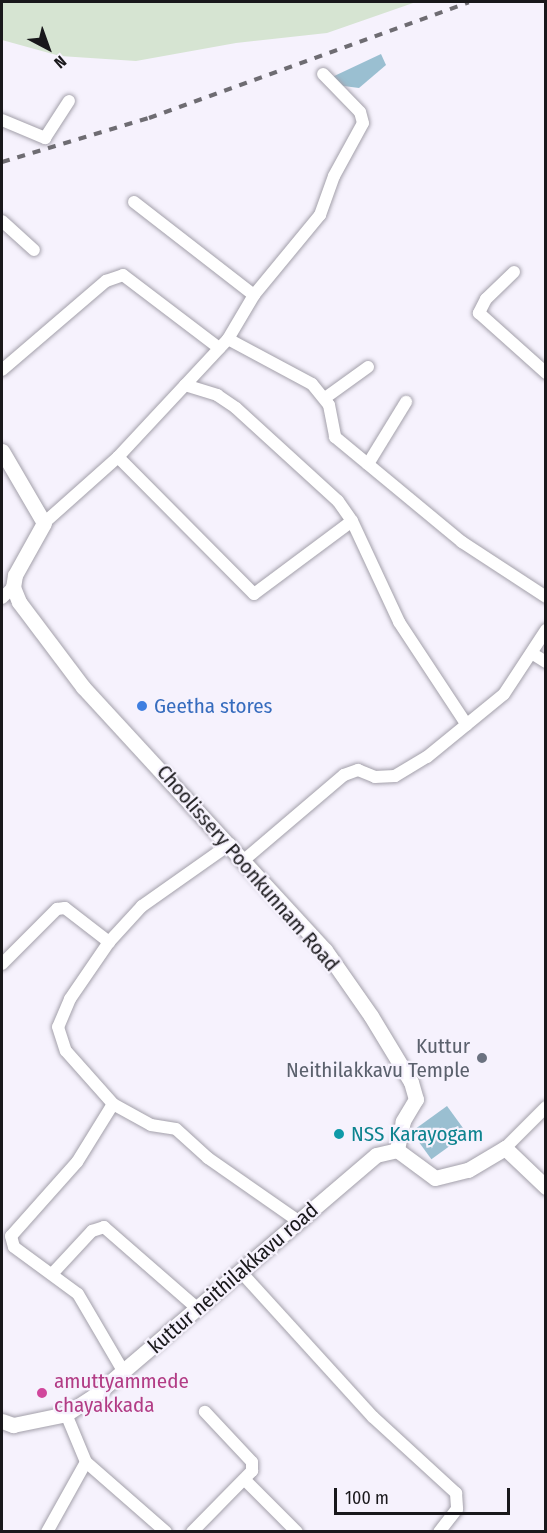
<!DOCTYPE html>
<style>
body{margin:0}
#map{position:relative;width:547px;height:1533px;overflow:hidden;background:#f6f2fd;font-family:"Fira Sans Condensed",sans-serif}
div>[style]{position:absolute}
[style*='--x']{left:calc(var(--x)*1px);top:calc(var(--y)*1px);width:calc(var(--w)*1px);rotate:calc(var(--a)*1deg)}
.green>*{inset:0;background:#d6e4d2}
.water>*{inset:0;background:#9abfd1;transform-origin:0 0}
.roads{filter:drop-shadow(0 0 2px #a3a0aa) drop-shadow(0 0 2px #a3a0aa)}
.minor>*{height:12px;margin:-6px;padding:0 6px;transform-origin:6px;border-radius:6px;background:#fff}
.tertiary>*{height:15px;margin:-7.5px;padding:0 7.5px;transform-origin:7.5px;border-radius:7.5px;background:#fff}
.rail>*{height:4px;margin-top:-2px;transform-origin:0;background:repeating-linear-gradient(90deg,#6e6c72 0 8px,transparent 0 16px)}
.dots>*{width:16px;height:16px;translate:-50% -50%;box-sizing:border-box;border:3px solid #f6f2fd;border-radius:50%}
span{translate:-50% -50%;white-space:nowrap;text-align:center;line-height:1.15;-webkit-text-stroke:4.5px #f6f2fd;paint-order:stroke}
.shop-label{font-size:21px;color:#366cbe}
.left{translate:0 -50%;text-align:left}
.street-label{font-size:21px;color:#19181b}
.worship-label{font-size:21px;color:#5b616d}
.right{translate:-100% -50%;text-align:right}
.culture-label{font-size:21px;color:#0d838f}
.hotel-label{font-size:21px;color:#b23c85}
.frame{position:absolute;inset:0;border:3px solid #19181b;pointer-events:none}
.north{position:absolute;left:18px;top:18px;width:60px;height:60px;-webkit-text-stroke:4px #f6f2fd;paint-order:stroke;rotate:139deg;font-size:16px;font-weight:700;line-height:24px;text-align:center;color:#19181b}
.north::after{content:'';display:block;margin:auto;width:21px;height:27px;background:#19181b;clip-path:polygon(50% 0,100% 100%,50% 72%,0 100%)}
.scale{position:absolute;left:334px;top:1488px;width:176px;height:27px;box-sizing:border-box;border:3px solid #19181b;border-top:0;padding-left:8px;font-size:18px;line-height:21px;white-space:nowrap;color:#19181b;-webkit-text-stroke:4px #f6f2fd;paint-order:stroke}
</style>
<div id="map">
<div class="green">
<div style="clip-path:polygon(2px 2px,416px 2px,327px 33px,236px 43px,136px 61px,60px 56px,2px 40px)"></div>
</div>
<div class="water">
<div style="clip-path:polygon(381px 54px,386px 65px,359px 88px,336px 85px,330px 78px)"></div>
<div style="left:447px;top:1106px;width:34px;height:44px;rotate:54deg"></div>
</div>
<div class="roads">
<div class="minor">
<div style="--x:2;--y:120;--w:47;--a:22.7"></div>
<div style="--x:45;--y:138;--w:44;--a:-57"></div>
<div style="--x:134;--y:202;--w:152;--a:37.8"></div>
<div style="--x:2;--y:221;--w:43;--a:42.2"></div>
<div style="--x:514;--y:272;--w:39;--a:136"></div>
<div style="--x:486;--y:299;--w:16;--a:117"></div>
<div style="--x:479;--y:313;--w:90;--a:41.8"></div>
<div style="--x:228;--y:339;--w:95;--a:28.2"></div>
<div style="--x:312;--y:384;--w:27;--a:51"></div>
<div style="--x:329;--y:405;--w:33;--a:79"></div>
<div style="--x:335;--y:437;--w:165;--a:39.6"></div>
<div style="--x:462;--y:542;--w:100;--a:33.2"></div>
<div style="--x:2;--y:370;--w:137;--a:-40.6"></div>
<div style="--x:106;--y:281;--w:18;--a:-19"></div>
<div style="--x:123;--y:275;--w:121;--a:37.2"></div>
<div style="--x:185;--y:385;--w:34;--a:17"></div>
<div style="--x:217;--y:395;--w:23;--a:34"></div>
<div style="--x:236;--y:408;--w:138;--a:42.4"></div>
<div style="--x:338;--y:501;--w:24;--a:55"></div>
<div style="--x:352;--y:521;--w:111;--a:65"></div>
<div style="--x:399;--y:622;--w:123;--a:56.6"></div>
<div style="--x:325;--y:398;--w:53;--a:-35.8"></div>
<div style="--x:118;--y:457;--w:193;--a:45.2"></div>
<div style="--x:254;--y:594;--w:122;--a:-36.7"></div>
<div style="--x:368;--y:464;--w:73;--a:-58.5"></div>
<div style="--x:44;--y:523;--w:99;--a:-41.7"></div>
<div style="--x:118;--y:457;--w:161;--a:-47"></div>
<div style="--x:228;--y:339;--w:51;--a:-59.4"></div>
<div style="--x:254;--y:295;--w:104;--a:-50.5"></div>
<div style="--x:320;--y:215;--w:41;--a:-70.3"></div>
<div style="--x:334;--y:176;--w:60;--a:-61.3"></div>
<div style="--x:363;--y:123;--w:11;--a:-105"></div>
<div style="--x:360;--y:112;--w:53;--a:-134.2"></div>
<div style="--x:2;--y:598;--w:16;--a:-45"></div>
<div style="--x:533;--y:654;--w:15;--a:32"></div>
<div style="--x:230;--y:844;--w:108;--a:144.8"></div>
<div style="--x:142;--y:906;--w:49;--a:132.5"></div>
<div style="--x:109;--y:942;--w:69;--a:124.4"></div>
<div style="--x:70;--y:999;--w:30;--a:113"></div>
<div style="--x:58;--y:1027;--w:25;--a:72"></div>
<div style="--x:66;--y:1051;--w:71;--a:48.4"></div>
<div style="--x:113;--y:1104;--w:43;--a:28.9"></div>
<div style="--x:151;--y:1125;--w:25;--a:9"></div>
<div style="--x:176;--y:1129;--w:43;--a:42.2"></div>
<div style="--x:208;--y:1158;--w:108;--a:34.9"></div>
<div style="--x:244;--y:860;--w:131;--a:-40.4"></div>
<div style="--x:344;--y:775;--w:15;--a:-20"></div>
<div style="--x:358;--y:770;--w:18;--a:22"></div>
<div style="--x:375;--y:777;--w:20;--a:-3"></div>
<div style="--x:395;--y:776;--w:37;--a:-31"></div>
<div style="--x:427;--y:757;--w:99;--a:-39.3"></div>
<div style="--x:504;--y:694;--w:77;--a:-56.7"></div>
<div style="--x:2;--y:964;--w:78;--a:-45"></div>
<div style="--x:57;--y:909;--w:8;--a:-7"></div>
<div style="--x:65;--y:908;--w:56;--a:37.7"></div>
<div style="--x:113;--y:1104;--w:68;--a:121.8"></div>
<div style="--x:77;--y:1162;--w:99;--a:131.7"></div>
<div style="--x:11;--y:1236;--w:11;--a:75"></div>
<div style="--x:14;--y:1247;--w:79;--a:36.3"></div>
<div style="--x:78;--y:1294;--w:93;--a:59.6"></div>
<div style="--x:505;--y:1148;--w:58;--a:-45"></div>
<div style="--x:240;--y:1271;--w:197;--a:47.7"></div>
<div style="--x:373;--y:1417;--w:113;--a:42.5"></div>
<div style="--x:456;--y:1493;--w:16;--a:86"></div>
<div style="--x:457;--y:1509;--w:29;--a:128"></div>
<div style="--x:52;--y:1274;--w:59;--a:-47.1"></div>
<div style="--x:92;--y:1231;--w:13;--a:-18"></div>
<div style="--x:104;--y:1227;--w:123;--a:41.1"></div>
<div style="--x:66;--y:1414;--w:52;--a:67.4"></div>
<div style="--x:86;--y:1462;--w:106;--a:41.2"></div>
<div style="--x:246;--y:1481;--w:72;--a:45"></div>
<div style="--x:47;--y:1532;--w:80;--a:-60.9"></div>
<div style="--x:192;--y:1532;--w:86;--a:-45.5"></div>
<div style="--x:252;--y:1471;--w:9;--a:-90"></div>
<div style="--x:252;--y:1462;--w:69;--a:-133.2"></div>
</div>
<div class="tertiary">
<div style="--x:2;--y:451;--w:83;--a:59.7"></div>
<div style="--x:44;--y:523;--w:60;--a:119.1"></div>
<div style="--x:15;--y:575;--w:12;--a:99"></div>
<div style="--x:13;--y:587;--w:16;--a:68"></div>
<div style="--x:19;--y:602;--w:106;--a:53"></div>
<div style="--x:83;--y:687;--w:357;--a:47.4"></div>
<div style="--x:325;--y:950;--w:80;--a:55.1"></div>
<div style="--x:371;--y:1016;--w:77;--a:58.8"></div>
<div style="--x:411;--y:1082;--w:18;--a:74"></div>
<div style="--x:416;--y:1099;--w:26;--a:121"></div>
<div style="--x:403;--y:1121;--w:30;--a:102"></div>
<div style="--x:397;--y:1150;--w:47;--a:36.4"></div>
<div style="--x:435;--y:1178;--w:34;--a:-14"></div>
<div style="--x:468;--y:1170;--w:43;--a:-30.7"></div>
<div style="--x:505;--y:1148;--w:57;--a:43.6"></div>
<div style="--x:2;--y:1421;--w:12;--a:20"></div>
<div style="--x:13;--y:1425;--w:54;--a:-11.7"></div>
<div style="--x:66;--y:1414;--w:33;--a:-33"></div>
<div style="--x:94;--y:1396;--w:371;--a:-40.5"></div>
<div style="--x:376;--y:1155;--w:22;--a:-13"></div>
</div>
</div>
<div class="rail">
<div style="--x:2;--y:162;--w:153;--a:-16.7"></div>
<div style="--x:149;--y:118;--w:340;--a:-19.9"></div>
</div>
<div class="dots">
<div style="left:142px;top:706px;background:#3f7fe0"></div>
<div style="left:482px;top:1058px;background:#6b7280"></div>
<div style="left:339px;top:1134px;background:#0f9aa8"></div>
<div style="left:42px;top:1393px;background:#d1479c"></div>
</div>
<div class="shop-label">
<span class="left" style="left:154px;top:706px">Geetha stores</span>
</div>
<div class="street-label">
<span style="left:248px;top:868px;rotate:49deg">Choolissery Poonkunnam Road</span>
<span style="left:233px;top:1278px;rotate:-41deg">kuttur neithilakkavu road</span>
</div>
<div class="worship-label">
<span class="right" style="left:470px;top:1058px">Kuttur<br>Neithilakkavu Temple</span>
</div>
<div class="culture-label">
<span class="left" style="left:351px;top:1134px">NSS Karayogam</span>
</div>
<div class="hotel-label">
<span class="left" style="left:54px;top:1393px">amuttyammede<br>chayakkada</span>
</div>
<div class="frame"></div>
<div class="north">N</div>
<div class="scale">100 m</div>
</div>
